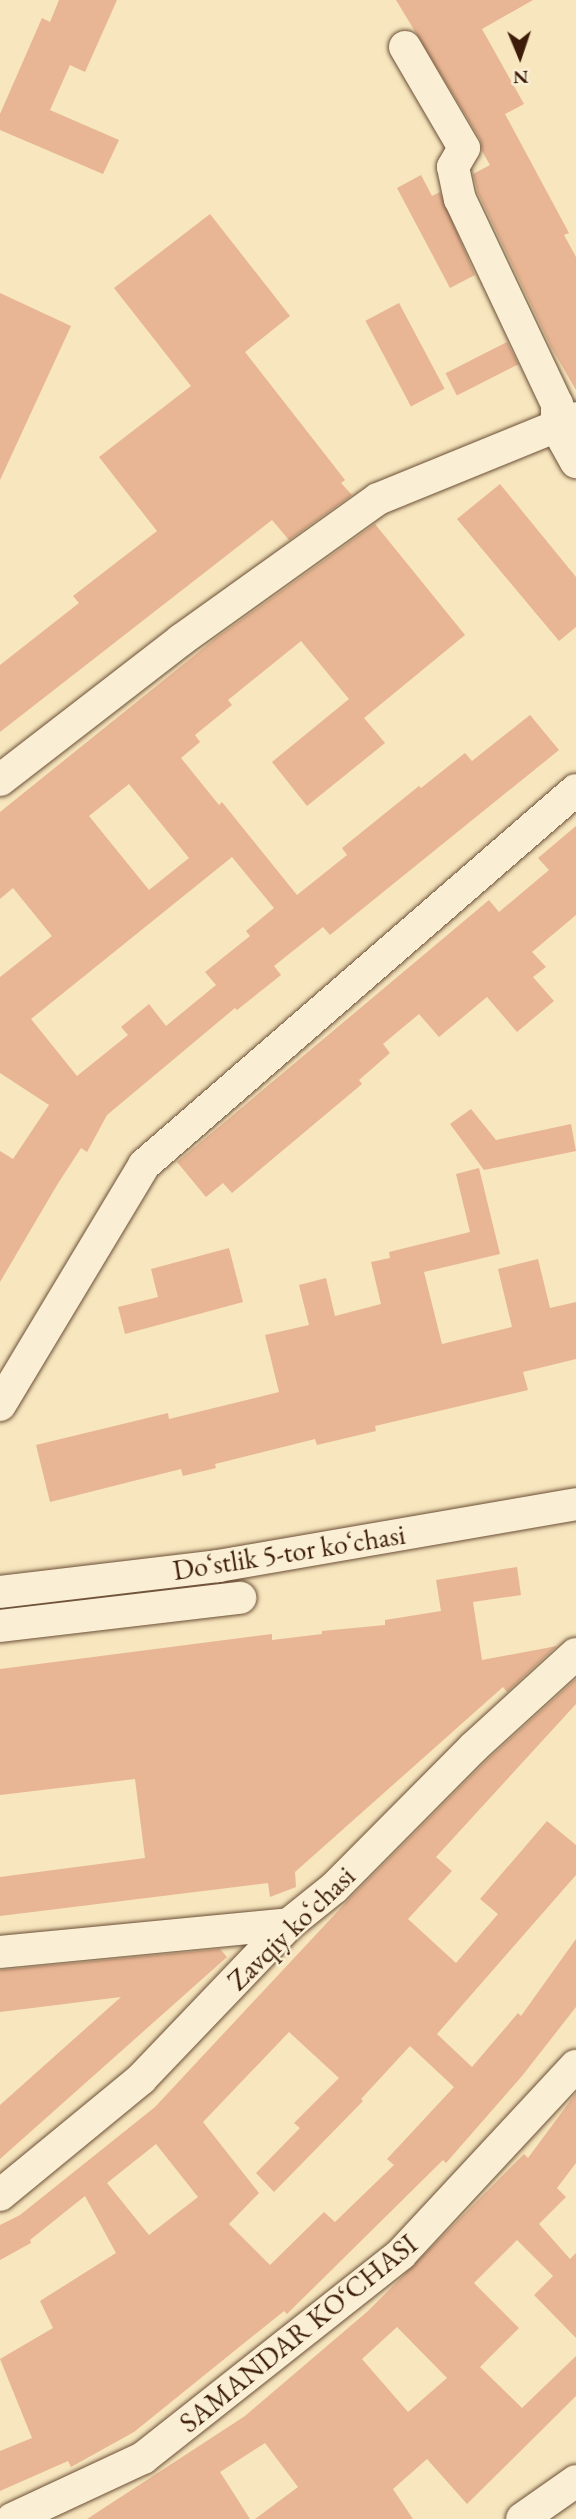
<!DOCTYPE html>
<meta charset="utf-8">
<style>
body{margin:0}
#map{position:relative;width:576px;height:2519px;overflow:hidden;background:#f7e6be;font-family:"EB Garamond",serif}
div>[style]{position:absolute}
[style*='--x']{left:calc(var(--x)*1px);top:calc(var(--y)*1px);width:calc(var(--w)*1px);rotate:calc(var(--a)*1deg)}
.building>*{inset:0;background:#e8b694;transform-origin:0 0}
.roads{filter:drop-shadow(0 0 2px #6c4f36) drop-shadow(0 0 2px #6c4f36)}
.minor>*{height:32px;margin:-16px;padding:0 16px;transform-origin:16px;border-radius:16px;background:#faefd5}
span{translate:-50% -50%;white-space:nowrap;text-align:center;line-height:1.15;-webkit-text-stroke:5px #faefd5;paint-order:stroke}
.street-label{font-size:28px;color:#3d1d09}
.north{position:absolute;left:485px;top:21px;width:70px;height:70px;-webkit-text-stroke:5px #faefd5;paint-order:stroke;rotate:178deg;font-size:19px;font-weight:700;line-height:28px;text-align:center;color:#3d1d09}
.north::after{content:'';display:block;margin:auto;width:24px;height:32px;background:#3d1d09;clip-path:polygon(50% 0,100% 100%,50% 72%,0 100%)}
</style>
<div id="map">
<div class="building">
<div style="clip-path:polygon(59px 0,117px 0,85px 72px,70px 65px,50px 110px,119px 140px,103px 174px,0 130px,0 114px,42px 18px,50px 22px)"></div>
<div style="clip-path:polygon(396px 0,533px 0,482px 29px,524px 104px,505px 114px,569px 233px,564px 235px,576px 257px,576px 390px,551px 347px,478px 193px,473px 174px,490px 165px,482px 151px,480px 139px)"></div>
<div style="clip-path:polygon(421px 175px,432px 196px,440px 192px,475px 275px,450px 288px,397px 188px)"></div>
<div style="clip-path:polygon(210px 214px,290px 316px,245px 352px,345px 480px,341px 483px,352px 495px,289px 540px,272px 520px,0 732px,0 665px,79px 603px,73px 596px,157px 531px,99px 457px,191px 386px,114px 288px)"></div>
<div style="clip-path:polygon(0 293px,71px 326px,0 480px)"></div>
<div style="left:399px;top:303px;width:97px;height:38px;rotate:62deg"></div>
<div style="left:507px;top:342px;width:25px;height:69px;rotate:63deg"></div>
<div style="clip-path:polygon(500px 484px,576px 577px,576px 627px,559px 641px,457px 519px)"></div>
<div style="clip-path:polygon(evenodd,375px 524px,465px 635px,364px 718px,385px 743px,307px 806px,272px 762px,349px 699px,301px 641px,228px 700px,232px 705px,195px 735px,200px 742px,181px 758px,219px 805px,222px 802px,297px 895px,347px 855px,342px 848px,419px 786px,421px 788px,465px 753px,472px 761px,530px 715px,559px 750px,330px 935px,323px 927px,274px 966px,281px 975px,237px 1010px,235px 1008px,107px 1115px,87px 1152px,81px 1148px,57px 1185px,0 1282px,0 1151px,13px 1159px,49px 1105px,0 1073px,0 977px,52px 936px,13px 888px,0 899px,0 812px,216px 638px,375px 524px,129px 784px,189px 858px,149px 890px,89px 816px,129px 784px,375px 524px,232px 857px,274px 908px,246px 931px,250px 936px,205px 972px,216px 985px,166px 1026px,149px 1004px,121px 1027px,128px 1035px,77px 1076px,31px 1019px,232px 857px)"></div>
<div style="clip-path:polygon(576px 826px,576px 915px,532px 952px,546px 967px,533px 977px,554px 1001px,517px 1032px,487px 997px,439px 1037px,419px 1014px,383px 1044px,390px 1053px,359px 1080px,362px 1084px,232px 1193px,223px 1183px,206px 1197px,177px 1162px,489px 900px,499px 912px,549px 870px,538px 858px)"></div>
<div style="clip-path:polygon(471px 1109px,496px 1140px,571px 1124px,576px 1151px,484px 1170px,450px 1124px)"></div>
<div style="clip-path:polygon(479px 1168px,500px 1254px,424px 1272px,442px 1344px,512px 1327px,498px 1269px,538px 1259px,550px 1308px,576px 1302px,576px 1359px,523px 1372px,528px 1390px,375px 1426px,376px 1431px,317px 1445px,315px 1439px,215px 1464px,216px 1468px,183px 1476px,181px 1469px,50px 1502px,36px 1445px,168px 1413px,169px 1419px,279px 1392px,265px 1335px,309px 1325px,299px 1285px,326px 1278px,335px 1316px,381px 1304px,371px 1262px,390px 1258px,389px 1252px,470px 1232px,456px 1174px)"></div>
<div style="clip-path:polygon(229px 1248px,243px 1302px,125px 1334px,118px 1307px,158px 1297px,151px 1269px)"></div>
<div style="clip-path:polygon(517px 1567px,521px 1595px,473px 1602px,482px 1660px,557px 1646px,507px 1692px,503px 1687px,295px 1872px,296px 1887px,270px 1897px,268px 1883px,0 1916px,0 1877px,145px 1858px,135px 1779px,0 1795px,0 1669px,272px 1634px,272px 1640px,322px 1634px,322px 1631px,385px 1625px,385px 1620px,441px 1611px,436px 1580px)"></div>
<div style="clip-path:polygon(evenodd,576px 1679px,576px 1704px,436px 1857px,452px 1871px,408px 1919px,456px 1963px,498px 1914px,480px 1899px,547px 1821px,576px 1845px,576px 1875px,437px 2034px,472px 2067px,518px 2013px,521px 2016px,576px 1939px,576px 2007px,522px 2076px,446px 2163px,443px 2160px,287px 2314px,284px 2311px,134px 2432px,71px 2467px,68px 2461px,0 2491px,0 2451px,32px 2438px,0 2359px,53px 2328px,40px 2301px,116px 2253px,85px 2196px,30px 2240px,31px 2243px,0 2260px,0 2225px,20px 2215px,155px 2107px,351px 1897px,487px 1760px,576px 1679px,289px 2032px,339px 2078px,294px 2123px,300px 2128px,256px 2173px,274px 2192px,363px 2101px,361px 2099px,410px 2046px,454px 2087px,387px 2159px,394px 2165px,335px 2222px,324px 2212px,270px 2265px,229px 2224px,259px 2193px,203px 2122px,289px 2032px,576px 1679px,156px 2144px,198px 2197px,149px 2235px,107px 2183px,156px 2144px)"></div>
<div style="clip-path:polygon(220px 1949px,227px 1957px,0 2159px,0 2105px,121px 1997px,0 2012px,0 1970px)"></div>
<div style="clip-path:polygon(evenodd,576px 2093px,576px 2163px,557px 2188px,566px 2197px,539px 2224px,570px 2259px,576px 2253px,576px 2338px,534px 2295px,553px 2276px,517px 2240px,474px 2283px,519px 2328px,480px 2367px,522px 2408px,576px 2356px,576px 2396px,467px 2504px,427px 2459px,393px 2489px,413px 2519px,255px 2519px,298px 2487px,265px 2443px,220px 2472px,250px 2519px,87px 2519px,245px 2416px,368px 2311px,524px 2154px,528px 2158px,576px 2093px,397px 2327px,447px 2378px,408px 2412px,362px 2359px,397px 2327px)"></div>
</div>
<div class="roads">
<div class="minor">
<div style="--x:405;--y:47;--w:117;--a:59.7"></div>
<div style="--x:464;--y:148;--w:22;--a:120"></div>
<div style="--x:453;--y:167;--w:33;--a:78"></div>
<div style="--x:460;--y:199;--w:227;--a:64.7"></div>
<div style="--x:557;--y:404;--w:24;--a:90"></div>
<div style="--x:557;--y:428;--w:39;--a:61"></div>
<div style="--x:0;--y:780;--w:229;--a:-37.7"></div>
<div style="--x:181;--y:640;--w:242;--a:-35.6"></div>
<div style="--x:378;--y:499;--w:214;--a:-22.2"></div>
<div style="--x:0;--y:1405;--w:280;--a:-59"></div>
<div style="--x:144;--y:1165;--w:572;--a:-40.96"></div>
<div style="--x:0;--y:1592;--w:220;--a:-6.8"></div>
<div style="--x:218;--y:1566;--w:363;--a:-9.8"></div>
<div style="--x:0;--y:1626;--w:242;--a:-6.7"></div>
<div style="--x:0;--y:1952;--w:290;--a:-5.5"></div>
<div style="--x:0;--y:2195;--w:183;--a:-39.4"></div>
<div style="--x:141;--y:2079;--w:214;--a:-46.3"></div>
<div style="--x:289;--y:1924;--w:58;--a:-38.7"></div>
<div style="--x:334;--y:1888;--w:199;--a:-45.2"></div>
<div style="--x:474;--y:1747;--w:138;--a:-42.4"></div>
<div style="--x:12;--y:2519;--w:145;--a:-25"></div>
<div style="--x:143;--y:2458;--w:329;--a:-38.3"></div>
<div style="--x:401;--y:2254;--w:257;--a:-47.1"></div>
<div style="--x:522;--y:2519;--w:66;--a:-35.1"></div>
</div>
</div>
<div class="street-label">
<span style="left:289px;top:1552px;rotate:-9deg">Doʻstlik 5-tor koʻchasi</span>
<span style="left:291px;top:1928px;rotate:-44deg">Zavqiy koʻchasi</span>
<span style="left:298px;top:2333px;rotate:-39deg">SAMANDAR KO‘CHASI</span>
</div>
<div class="north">N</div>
</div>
